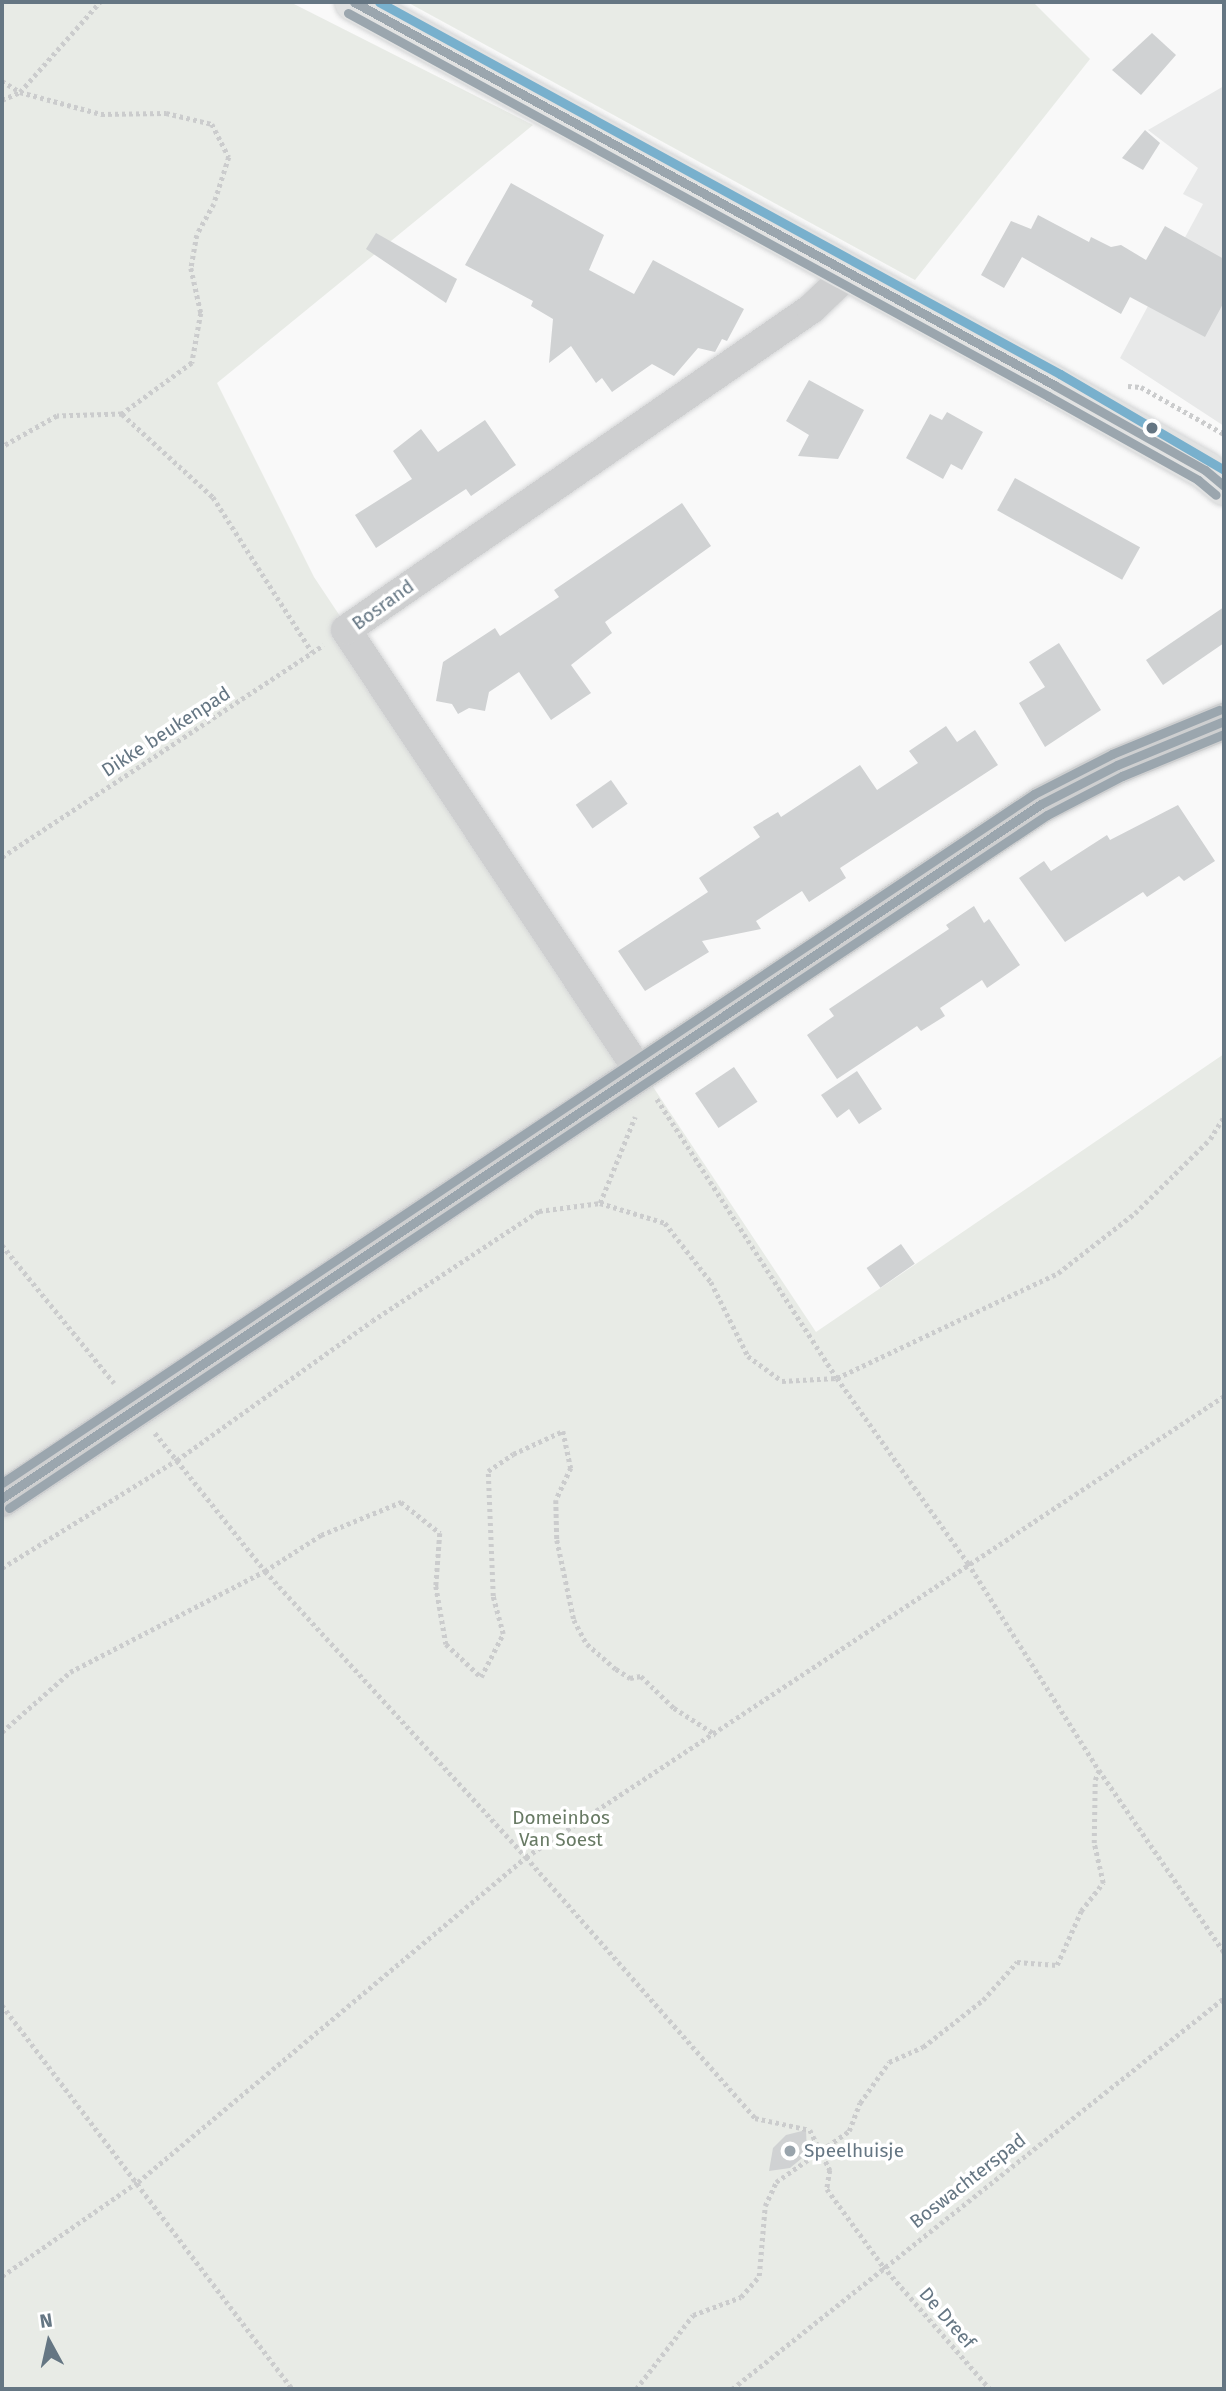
<!DOCTYPE html>
<style>
body{margin:0}
#map{position:relative;width:1226px;height:2391px;overflow:hidden;background:#f9f9f9;font-family:"Fira Sans",sans-serif}
div>[style]{position:absolute}
[style*='--x']{left:calc(var(--x)*1px);top:calc(var(--y)*1px);width:calc(var(--w)*1px);rotate:calc(var(--a)*1deg)}
.built>*{inset:0;background:#e8e9e9}
.green>*{inset:0;background:#e8ebe6}
.building>*{inset:0;background:#d0d2d3;transform-origin:0 0}
.path>*{height:4.5px;margin-top:-2.25px;transform-origin:0;background:repeating-linear-gradient(90deg,#cbcccd 0 3.5px,transparent 0 7px)}
.roads{filter:drop-shadow(0 0 2px #d5d6d7) drop-shadow(0 0 2px #d5d6d7)}
.minor>*{height:30px;margin:-15px;padding:0 15px;transform-origin:15px;border-radius:15px;background:#cecfd0}
.tertiary>*{height:37px;margin:-18.5px;padding:0 18.5px;transform-origin:18.5px;border-radius:18.5px;background:#cecfd0}
.primary>*{height:38px;margin:-19px;padding:0 19px;transform-origin:19px;border-radius:19px;background:#e1e2e2}
.bus-1>*{height:9px;margin:-4.5px;padding:0 4.5px;transform-origin:4.5px;border-radius:4.5px;background:#9ba6ae}
.bus-2>*{height:9px;margin:-4.5px;padding:0 4.5px;transform-origin:4.5px;border-radius:4.5px;background:#9ba6ae}
.bus-3>*{height:9px;margin:-4.5px;padding:0 4.5px;transform-origin:4.5px;border-radius:4.5px;background:#9ba6ae}
.bus-4>*{height:9px;margin:-4.5px;padding:0 4.5px;transform-origin:4.5px;border-radius:4.5px;background:#78b0cd}
.dots>*{width:19px;height:19px;translate:-50% -50%;box-sizing:border-box;border:4px solid #fff;border-radius:50%}
span{translate:-50% -50%;white-space:nowrap;text-align:center;line-height:1.15;-webkit-text-stroke:7px #fff;paint-order:stroke}
.street-label{font-size:19px;color:#657683}
.park-label{font-size:19px;color:#687a64}
.poi-label{font-size:19px;color:#657683}
.left{translate:0 -50%;text-align:left}
.frame{position:absolute;inset:0;border:4px solid #657683;pointer-events:none}
.north{position:absolute;left:14px;top:2307px;width:70px;height:70px;-webkit-text-stroke:5px #fff;paint-order:stroke;rotate:352deg;font-size:19px;font-weight:700;line-height:28px;text-align:center;color:#657683}
.north::after{content:'';display:block;margin:auto;width:24px;height:32px;background:#657683;clip-path:polygon(50% 0,100% 100%,50% 72%,0 100%)}
</style>
<div id="map">
<div class="built">
<div style="clip-path:polygon(1224px 86px,1224px 426px,1120px 358px,1203px 204px,1183px 194px,1198px 168px,1148px 130px)"></div>
</div>
<div class="green">
<div style="clip-path:polygon(2px 2px,290px 2px,533px 125px,217px 383px,314px 577px,816px 1332px,1224px 1054px,1224px 2389px,2px 2389px)"></div>
<div style="clip-path:polygon(407px 2px,1033px 2px,1090px 59px,915px 280px)"></div>
</div>
<div class="building">
<div style="clip-path:polygon(1152px 33px,1176px 55px,1141px 95px,1112px 70px)"></div>
<div style="clip-path:polygon(1145px 130px,1160px 143px,1143px 170px,1122px 158px)"></div>
<div style="clip-path:polygon(511px 183px,604px 235px,589px 270px,634px 294px,653px 260px,744px 309px,727px 341px,722px 339px,715px 352px,698px 348px,674px 376px,652px 364px,612px 392px,602px 378px,596px 383px,571px 346px,549px 363px,553px 319px,531px 306px,533px 301px,465px 265px)"></div>
<div style="clip-path:polygon(1038px 215px,1089px 242px,1091px 237px,1111px 247px,1121px 245px,1146px 260px,1165px 226px,1224px 259px,1224px 302px,1205px 337px,1130px 297px,1121px 314px,1022px 257px,1004px 288px,981px 275px,1011px 221px,1031px 229px)"></div>
<div style="clip-path:polygon(376px 233px,457px 279px,446px 303px,366px 249px)"></div>
<div style="clip-path:polygon(809px 380px,864px 410px,838px 459px,798px 456px,809px 435px,786px 421px)"></div>
<div style="clip-path:polygon(947px 412px,983px 432px,962px 470px,951px 464px,943px 479px,906px 458px,930px 414px,942px 420px)"></div>
<div style="clip-path:polygon(485px 420px,516px 465px,471px 496px,466px 489px,376px 548px,355px 515px,412px 479px,393px 451px,421px 429px,438px 452px)"></div>
<div style="left:1015px;top:478px;width:143px;height:37px;rotate:29deg"></div>
<div style="clip-path:polygon(682px 503px,711px 546px,605px 622px,612px 633px,571px 665px,591px 693px,551px 720px,519px 672px,489px 692px,485px 711px,469px 708px,458px 714px,452px 704px,436px 701px,443px 662px,495px 628px,500px 636px,559px 597px,554px 590px)"></div>
<div style="clip-path:polygon(1224px 607px,1224px 643px,1163px 685px,1146px 660px)"></div>
<div style="clip-path:polygon(1059px 643px,1101px 710px,1045px 747px,1019px 703px,1045px 687px,1029px 662px)"></div>
<div style="clip-path:polygon(946px 726px,957px 742px,975px 730px,998px 765px,840px 868px,846px 878px,809px 902px,802px 891px,756px 921px,761px 929px,702px 941px,709px 952px,645px 991px,618px 951px,708px 892px,699px 878px,760px 837px,753px 827px,778px 812px,781px 817px,860px 765px,877px 790px,918px 763px,909px 751px)"></div>
<div style="left:611px;top:780px;width:29px;height:43px;rotate:55deg"></div>
<div style="clip-path:polygon(1178px 805px,1215px 861px,1184px 881px,1179px 876px,1147px 897px,1143px 892px,1065px 942px,1019px 878px,1044px 861px,1051px 871px,1107px 835px,1110px 840px)"></div>
<div style="clip-path:polygon(974px 906px,984px 923px,989px 919px,1020px 965px,987px 988px,982px 980px,940px 1008px,945px 1016px,921px 1031px,917px 1026px,837px 1079px,807px 1035px,834px 1016px,829px 1009px,949px 929px,946px 925px)"></div>
<div style="left:734px;top:1067px;width:42px;height:47px;rotate:56deg"></div>
<div style="clip-path:polygon(857px 1071px,882px 1109px,859px 1124px,849px 1109px,837px 1118px,821px 1095px)"></div>
<div style="left:901px;top:1244px;width:24px;height:42px;rotate:55deg"></div>
<div style="clip-path:polygon(806px 2130px,807px 2154px,790px 2168px,769px 2171px,773px 2148px,786px 2135px)"></div>
</div>
<div class="path">
<div style="--x:2;--y:81;--w:21;--a:31"></div>
<div style="--x:20;--y:92;--w:84;--a:15.2"></div>
<div style="--x:101;--y:114;--w:65;--a:-0.9"></div>
<div style="--x:166;--y:113;--w:47;--a:13.4"></div>
<div style="--x:212;--y:124;--w:37;--a:63"></div>
<div style="--x:229;--y:157;--w:49;--a:107.7"></div>
<div style="--x:214;--y:204;--w:35;--a:119"></div>
<div style="--x:197;--y:235;--w:34;--a:100"></div>
<div style="--x:191;--y:268;--w:46;--a:77.5"></div>
<div style="--x:201;--y:313;--w:51;--a:100.2"></div>
<div style="--x:192;--y:363;--w:87;--a:143.9"></div>
<div style="--x:122;--y:414;--w:65;--a:178.2"></div>
<div style="--x:57;--y:416;--w:63;--a:150.6"></div>
<div style="--x:2;--y:100;--w:20;--a:-24"></div>
<div style="--x:20;--y:92;--w:120;--a:-48.4"></div>
<div style="--x:1128;--y:386;--w:13;--a:4"></div>
<div style="--x:1141;--y:387;--w:95;--a:29.5"></div>
<div style="--x:122;--y:414;--w:123;--a:42.4"></div>
<div style="--x:213;--y:497;--w:184;--a:57.4"></div>
<div style="--x:2;--y:857;--w:385;--a:-33.4"></div>
<div style="--x:657;--y:1099;--w:332;--a:57.2"></div>
<div style="--x:837;--y:1378;--w:227;--a:54.7"></div>
<div style="--x:968;--y:1563;--w:245;--a:57.7"></div>
<div style="--x:1099;--y:1770;--w:221;--a:55.5"></div>
<div style="--x:600;--y:1203;--w:93;--a:-67.9"></div>
<div style="--x:2;--y:1245;--w:178;--a:50.9"></div>
<div style="--x:155;--y:1433;--w:176;--a:51.4"></div>
<div style="--x:265;--y:1571;--w:387;--a:47.6"></div>
<div style="--x:526;--y:1857;--w:347;--a:48.7"></div>
<div style="--x:755;--y:2118;--w:56;--a:12.3"></div>
<div style="--x:810;--y:2130;--w:45;--a:63.4"></div>
<div style="--x:830;--y:2170;--w:19;--a:99"></div>
<div style="--x:827;--y:2189;--w:95;--a:54"></div>
<div style="--x:883;--y:2266;--w:163;--a:49"></div>
<div style="--x:2;--y:1568;--w:206;--a:-31.7"></div>
<div style="--x:177;--y:1460;--w:239;--a:-35.5"></div>
<div style="--x:372;--y:1321;--w:200;--a:-33.4"></div>
<div style="--x:539;--y:1211;--w:62;--a:-7.5"></div>
<div style="--x:600;--y:1203;--w:68;--a:17.1"></div>
<div style="--x:665;--y:1223;--w:75;--a:52.1"></div>
<div style="--x:711;--y:1282;--w:83;--a:63.4"></div>
<div style="--x:748;--y:1356;--w:42;--a:36.3"></div>
<div style="--x:782;--y:1381;--w:55;--a:-3.1"></div>
<div style="--x:837;--y:1378;--w:245;--a:-25.4"></div>
<div style="--x:1058;--y:1273;--w:98;--a:-37.9"></div>
<div style="--x:1135;--y:1213;--w:105;--a:-44.6"></div>
<div style="--x:1210;--y:1139;--w:26;--a:-58"></div>
<div style="--x:2;--y:1732;--w:91;--a:-41.4"></div>
<div style="--x:70;--y:1672;--w:220;--a:-27.4"></div>
<div style="--x:265;--y:1571;--w:67;--a:-32.7"></div>
<div style="--x:321;--y:1535;--w:87;--a:-22.4"></div>
<div style="--x:401;--y:1502;--w:50;--a:38.5"></div>
<div style="--x:440;--y:1533;--w:53;--a:94.3"></div>
<div style="--x:436;--y:1586;--w:59;--a:80.2"></div>
<div style="--x:446;--y:1644;--w:48;--a:43.3"></div>
<div style="--x:481;--y:1677;--w:48;--a:-62.9"></div>
<div style="--x:503;--y:1634;--w:39;--a:-105"></div>
<div style="--x:493;--y:1596;--w:125;--a:-92.3"></div>
<div style="--x:488;--y:1471;--w:30;--a:-34"></div>
<div style="--x:513;--y:1454;--w:55;--a:-24.7"></div>
<div style="--x:563;--y:1431;--w:38;--a:78"></div>
<div style="--x:571;--y:1468;--w:35;--a:115"></div>
<div style="--x:556;--y:1500;--w:40;--a:88.6"></div>
<div style="--x:557;--y:1540;--w:82;--a:78"></div>
<div style="--x:574;--y:1620;--w:27;--a:62"></div>
<div style="--x:587;--y:1644;--w:38;--a:41"></div>
<div style="--x:616;--y:1669;--w:17;--a:33"></div>
<div style="--x:630;--y:1678;--w:11;--a:-10"></div>
<div style="--x:641;--y:1676;--w:46;--a:44.1"></div>
<div style="--x:674;--y:1708;--w:50;--a:32.7"></div>
<div style="--x:2;--y:2005;--w:481;--a:52.9"></div>
<div style="--x:2;--y:2276;--w:165;--a:-34.7"></div>
<div style="--x:138;--y:2182;--w:506;--a:-39.95"></div>
<div style="--x:526;--y:1857;--w:836;--a:-33.44"></div>
<div style="--x:636;--y:2389;--w:93;--a:-52.4"></div>
<div style="--x:693;--y:2315;--w:51;--a:-20.6"></div>
<div style="--x:741;--y:2297;--w:28;--a:-49"></div>
<div style="--x:759;--y:2276;--w:70;--a:-85.1"></div>
<div style="--x:765;--y:2206;--w:26;--a:-65"></div>
<div style="--x:776;--y:2182;--w:89;--a:-34.9"></div>
<div style="--x:849;--y:2131;--w:30;--a:-69"></div>
<div style="--x:860;--y:2103;--w:50;--a:-54.7"></div>
<div style="--x:889;--y:2062;--w:37;--a:-24"></div>
<div style="--x:923;--y:2047;--w:76;--a:-38.1"></div>
<div style="--x:983;--y:2000;--w:51;--a:-48.2"></div>
<div style="--x:1017;--y:1962;--w:40;--a:4.3"></div>
<div style="--x:1057;--y:1965;--w:59;--a:-66"></div>
<div style="--x:1081;--y:1911;--w:36;--a:-52"></div>
<div style="--x:1103;--y:1883;--w:41;--a:-102.7"></div>
<div style="--x:1094;--y:1843;--w:63;--a:-89.1"></div>
<div style="--x:1095;--y:1780;--w:11;--a:-68"></div>
<div style="--x:732;--y:2389;--w:628;--a:-38.47"></div>
</div>
<div class="roads">
<div class="minor">
<div style="--x:639;--y:1071;--w:529;--a:-123.6"></div>
<div style="--x:346;--y:630;--w:565;--a:-34.62"></div>
<div style="--x:811;--y:309;--w:52;--a:-43.5"></div>
</div>
<div class="tertiary">
<div style="--x:2;--y:1498;--w:1249;--a:-33.74"></div>
<div style="--x:1041;--y:804;--w:85;--a:-27.2"></div>
<div style="--x:1117;--y:765;--w:116;--a:-22.4"></div>
</div>
<div class="primary">
<div style="--x:354;--y:2;--w:798;--a:28.68"></div>
<div style="--x:1054;--y:385;--w:173;--a:29.4"></div>
<div style="--x:1205;--y:470;--w:25;--a:40"></div>
</div>
</div>
<div class="bus-1">
<div style="--x:354;--y:2;--w:798;--a:28.68"></div>
<div style="--x:1054;--y:385;--w:173;--a:29.4"></div>
<div style="--x:1205;--y:470;--w:25;--a:40"></div>
<div style="--x:2;--y:1498;--w:1249;--a:-33.74"></div>
<div style="--x:1041;--y:804;--w:85;--a:-27.2"></div>
<div style="--x:1117;--y:765;--w:116;--a:-22.4"></div>
</div>
<div class="bus-2">
<div style="--x:348;--y:13;--w:798;--a:28.68"></div>
<div style="--x:1048;--y:396;--w:172;--a:29.2"></div>
<div style="--x:1198;--y:480;--w:23;--a:40"></div>
<div style="--x:9;--y:1508;--w:1248;--a:-33.73"></div>
<div style="--x:1047;--y:815;--w:85;--a:-27.5"></div>
<div style="--x:1122;--y:776;--w:110;--a:-22.4"></div>
</div>
<div class="bus-3">
<div style="--x:2;--y:1483;--w:1241;--a:-33.73"></div>
<div style="--x:1034;--y:794;--w:88;--a:-27.1"></div>
<div style="--x:1112;--y:754;--w:116;--a:-22.4"></div>
</div>
<div class="bus-4">
<div style="--x:379;--y:2;--w:776;--a:28.65"></div>
<div style="--x:1060;--y:374;--w:190;--a:30.3"></div>
</div>
<div class="dots">
<div style="left:1152px;top:428px;background:#657683"></div>
<div style="left:790px;top:2151px;background:#99a4ac"></div>
</div>
<div class="street-label">
<span style="left:383px;top:605px;rotate:-36deg">Bosrand</span>
<span style="left:166px;top:732px;rotate:-33deg">Dikke beukenpad</span>
<span style="left:968px;top:2181px;rotate:-38deg">Boswachterspad</span>
<span style="left:947px;top:2318px;rotate:49deg">De Dreef</span>
</div>
<div class="park-label">
<span style="left:561px;top:1829px">Domeinbos<br>Van Soest</span>
</div>
<div class="poi-label">
<span class="left" style="left:804px;top:2151px">Speelhuisje</span>
</div>
<div class="frame"></div>
<div class="north">N</div>
</div>
